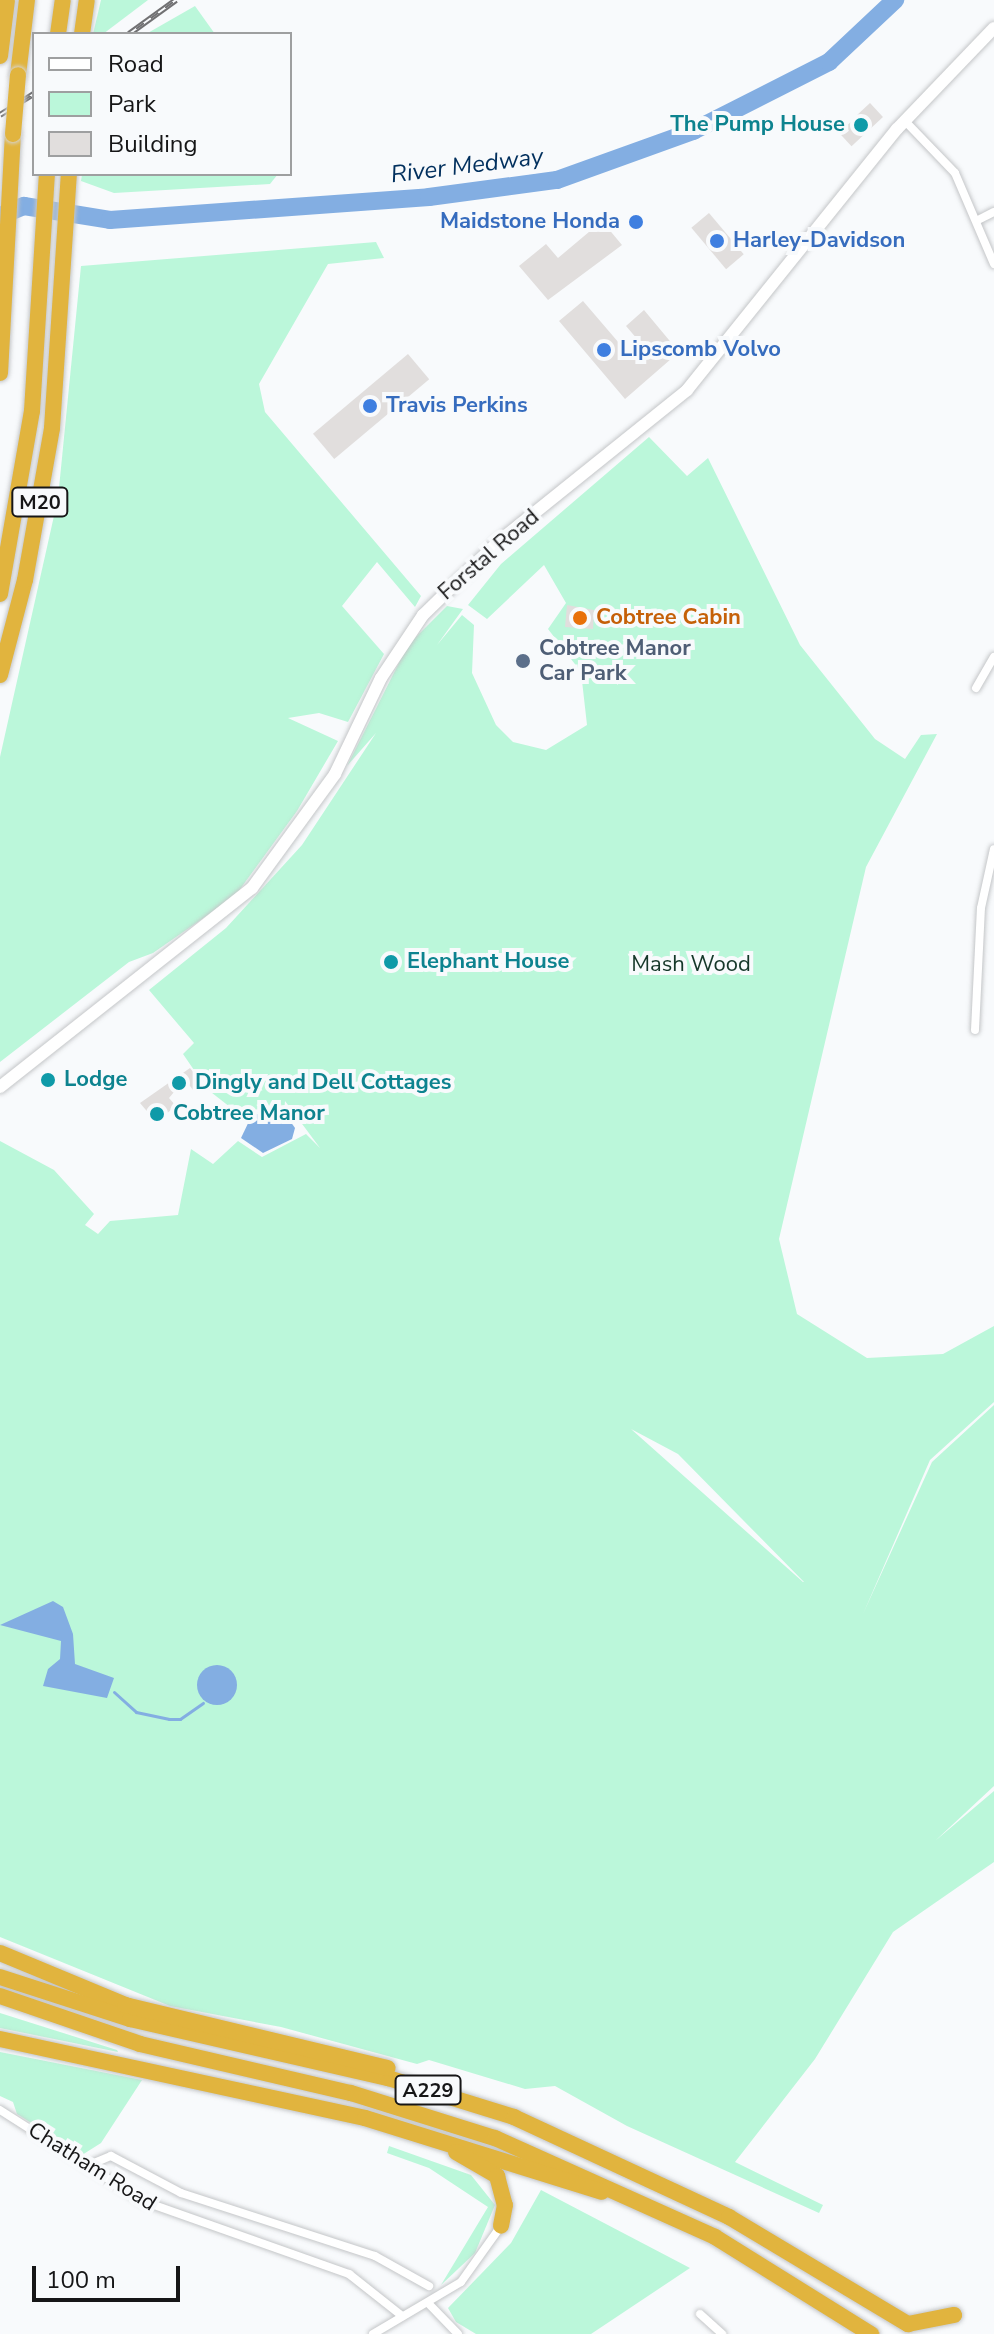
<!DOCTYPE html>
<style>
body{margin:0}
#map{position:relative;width:994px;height:2334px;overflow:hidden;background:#f8fafc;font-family:"Nunito Sans",sans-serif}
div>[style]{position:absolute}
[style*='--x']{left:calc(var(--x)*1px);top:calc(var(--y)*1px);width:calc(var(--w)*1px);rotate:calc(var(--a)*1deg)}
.green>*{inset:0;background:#bbf7da}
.water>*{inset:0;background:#83aee2}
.round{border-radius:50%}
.stream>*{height:3px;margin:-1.5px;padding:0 1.5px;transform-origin:1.5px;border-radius:1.5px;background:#83aee2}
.river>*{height:18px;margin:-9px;padding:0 9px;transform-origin:9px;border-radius:9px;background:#83aee2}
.building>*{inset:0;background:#e1dedd;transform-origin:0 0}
.roads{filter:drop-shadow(0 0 2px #c4c6c8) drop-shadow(0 0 2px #c4c6c8)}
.street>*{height:8px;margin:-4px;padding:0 4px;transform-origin:4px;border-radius:4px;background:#fff}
.secondary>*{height:12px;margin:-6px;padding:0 6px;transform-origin:6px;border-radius:6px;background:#fff}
.highway>*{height:16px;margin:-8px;padding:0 8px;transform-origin:8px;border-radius:8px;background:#e1b43e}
.rail>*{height:6px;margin-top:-3px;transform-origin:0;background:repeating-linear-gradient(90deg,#f8fafc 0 9px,#717173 0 18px);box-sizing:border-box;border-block:2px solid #717173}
.bridges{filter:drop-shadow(0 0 2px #d5d5d5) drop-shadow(0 0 2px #d5d5d5)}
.highway-bridge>*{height:16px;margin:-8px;padding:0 8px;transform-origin:8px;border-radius:8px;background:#e1b43e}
.dots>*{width:22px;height:22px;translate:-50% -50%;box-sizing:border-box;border:4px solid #f8fafc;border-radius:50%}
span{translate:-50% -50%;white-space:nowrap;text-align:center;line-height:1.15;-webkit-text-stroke:8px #f8fafc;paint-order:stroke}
.shield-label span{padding:2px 6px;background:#f8fafc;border:2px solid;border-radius:6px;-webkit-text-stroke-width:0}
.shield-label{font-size:20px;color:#161617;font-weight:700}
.culture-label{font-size:22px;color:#0d838f;font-weight:700}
.right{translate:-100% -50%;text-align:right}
.left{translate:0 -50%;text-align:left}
.shop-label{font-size:22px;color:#366cbe;font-weight:700}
.street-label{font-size:22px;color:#161617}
.food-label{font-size:22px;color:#c56008;font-weight:700}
.service-label{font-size:22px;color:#4e5e75;font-weight:700}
.park-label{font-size:22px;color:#153729}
.water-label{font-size:24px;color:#012f5d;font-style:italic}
.legend{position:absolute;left:32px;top:32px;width:260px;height:144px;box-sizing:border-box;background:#f8fafc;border:2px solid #9e9fa0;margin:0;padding:10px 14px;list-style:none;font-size:24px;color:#161617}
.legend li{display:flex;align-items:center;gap:16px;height:40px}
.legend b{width:40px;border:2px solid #9e9fa0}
.scale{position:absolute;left:32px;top:2266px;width:148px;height:36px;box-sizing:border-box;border:4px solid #161617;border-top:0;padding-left:10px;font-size:24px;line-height:28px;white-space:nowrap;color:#161617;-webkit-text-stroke:6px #f8fafc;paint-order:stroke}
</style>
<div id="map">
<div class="green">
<div style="clip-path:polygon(101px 0,148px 0,103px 34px,93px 34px)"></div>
<div style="clip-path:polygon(195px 6px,215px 34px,146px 34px)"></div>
<div style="clip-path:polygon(82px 174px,278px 174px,270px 184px,114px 193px,81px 181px)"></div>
<div style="clip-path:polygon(376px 242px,384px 258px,328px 264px,259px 384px,265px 412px,421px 596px,415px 607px,377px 562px,342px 606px,384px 654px,348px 722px,319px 713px,288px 718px,338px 741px,297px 811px,235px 896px,153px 953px,129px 962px,0 1062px,0 757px,58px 498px,81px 266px)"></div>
<div style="clip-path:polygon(evenodd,649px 437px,687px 476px,708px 458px,800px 645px,875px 739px,905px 759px,921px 735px,937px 734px,866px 867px,779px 1239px,797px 1314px,867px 1358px,943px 1354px,994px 1326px,994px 1402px,930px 1460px,863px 1614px,932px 1462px,994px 1405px,994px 1786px,935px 1841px,994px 1791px,994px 1862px,893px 1932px,815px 2059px,735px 2162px,823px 2205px,819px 2213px,627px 2126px,555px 2086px,525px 2089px,429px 2060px,417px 2064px,281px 2027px,170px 2006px,0 1937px,0 1141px,54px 1170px,94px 1214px,85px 1225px,98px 1234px,110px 1221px,178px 1215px,191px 1149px,213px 1164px,238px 1141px,262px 1157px,306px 1134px,320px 1148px,285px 1101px,284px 1113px,266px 1110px,244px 1118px,207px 1089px,183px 1054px,194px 1043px,149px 990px,226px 928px,302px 845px,376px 733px,347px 766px,408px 645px,447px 606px,463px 609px,437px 645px,462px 615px,474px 625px,472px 673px,496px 725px,513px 742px,546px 750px,587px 725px,581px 672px,548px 629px,566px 603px,544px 565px,487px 619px,468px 605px,501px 564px,649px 437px,631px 1429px,678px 1454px,804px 1582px,803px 1582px,631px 1429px)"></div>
<div style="clip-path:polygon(0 2013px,117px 2050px,118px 2052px,0 2028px)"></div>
<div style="clip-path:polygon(0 2052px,142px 2080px,101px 2143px,82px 2155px,17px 2114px,13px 2102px,0 2096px)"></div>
<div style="clip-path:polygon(389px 2146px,471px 2175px,495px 2205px,475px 2253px,441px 2285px,488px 2207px,429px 2168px,387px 2153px)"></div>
<div style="clip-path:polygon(541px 2190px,690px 2268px,591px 2334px,476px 2334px,456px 2322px,448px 2308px,511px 2243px)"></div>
</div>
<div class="water">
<div style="clip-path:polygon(264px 1113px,288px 1118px,295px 1128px,292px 1139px,263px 1153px,241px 1138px,252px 1115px)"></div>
<div style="clip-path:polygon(53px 1601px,63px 1607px,73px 1634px,75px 1664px,114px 1678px,107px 1698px,43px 1686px,48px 1669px,60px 1659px,61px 1641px,0 1625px)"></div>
<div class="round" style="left:197px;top:1665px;width:40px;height:40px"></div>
</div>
<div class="stream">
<div style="--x:114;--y:1692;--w:30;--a:42"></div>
<div style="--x:136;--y:1712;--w:34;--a:12"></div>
<div style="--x:169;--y:1719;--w:11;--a:0"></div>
<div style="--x:180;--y:1719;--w:28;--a:-35"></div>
</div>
<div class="river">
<div style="--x:0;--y:216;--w:26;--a:-23"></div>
<div style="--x:24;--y:206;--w:87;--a:9.2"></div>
<div style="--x:110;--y:220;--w:320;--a:-4.1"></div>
<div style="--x:429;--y:197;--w:129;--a:-7.6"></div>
<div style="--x:557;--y:180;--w:145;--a:-19.8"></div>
<div style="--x:693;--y:131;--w:153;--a:-26.9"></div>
<div style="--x:829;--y:62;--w:91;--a:-43.2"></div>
</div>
<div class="building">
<div style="left:870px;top:103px;width:19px;height:43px;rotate:47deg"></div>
<div style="left:709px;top:213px;width:54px;height:23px;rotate:50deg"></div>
<div style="clip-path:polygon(602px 221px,622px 245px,548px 300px,519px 266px,546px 244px,558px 258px)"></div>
<div style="clip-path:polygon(583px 301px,631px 357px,644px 347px,626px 326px,644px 310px,679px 352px,625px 399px,559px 321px)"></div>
<div style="left:408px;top:354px;width:33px;height:124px;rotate:50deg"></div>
<div style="clip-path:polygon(567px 605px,594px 610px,593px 629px,565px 627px)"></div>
<div style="clip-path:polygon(190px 1068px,202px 1083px,193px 1090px,187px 1082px,174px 1092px,169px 1098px,176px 1106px,156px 1122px,140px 1103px)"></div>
</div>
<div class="roads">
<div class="street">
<div style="--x:905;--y:121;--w:72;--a:46.1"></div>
<div style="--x:955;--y:173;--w:99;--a:66.8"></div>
<div style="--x:978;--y:220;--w:18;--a:-27"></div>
<div style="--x:976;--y:688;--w:36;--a:-60"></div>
<div style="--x:975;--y:1030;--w:122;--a:-87.2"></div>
<div style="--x:981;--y:908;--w:60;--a:-77.6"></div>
<div style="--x:0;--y:2110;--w:169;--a:32.5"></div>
<div style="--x:143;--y:2201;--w:219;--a:19.5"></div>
<div style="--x:349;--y:2274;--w:68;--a:38.4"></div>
<div style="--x:87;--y:2166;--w:26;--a:-23"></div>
<div style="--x:111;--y:2156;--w:79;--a:27.9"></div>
<div style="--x:181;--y:2193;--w:204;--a:18"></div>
<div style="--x:375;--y:2256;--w:62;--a:29.1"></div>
<div style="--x:428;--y:2303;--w:43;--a:45.9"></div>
<div style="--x:700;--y:2314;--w:30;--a:42"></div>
<div style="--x:373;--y:2334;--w:102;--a:-30.6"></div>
<div style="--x:461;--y:2282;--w:69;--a:-54.5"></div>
</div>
<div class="secondary">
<div style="--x:0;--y:1087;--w:321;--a:-38.3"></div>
<div style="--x:252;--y:888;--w:141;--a:-53.9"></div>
<div style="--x:335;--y:774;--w:106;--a:-64.4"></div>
<div style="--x:381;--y:678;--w:76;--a:-56.3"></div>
<div style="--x:423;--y:615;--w:103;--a:-44.2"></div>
<div style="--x:497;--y:543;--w:244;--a:-38.8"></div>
<div style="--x:687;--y:390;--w:335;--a:-51.2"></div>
<div style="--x:897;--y:129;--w:140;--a:-46.2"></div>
</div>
<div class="highway">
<div style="--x:58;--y:34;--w:34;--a:-82"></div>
<div style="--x:82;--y:34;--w:34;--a:-82"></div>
<div style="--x:0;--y:56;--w:56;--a:-82.9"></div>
<div style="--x:18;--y:75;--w:76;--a:-83.2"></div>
<div style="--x:0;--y:373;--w:239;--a:-86.9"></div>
<div style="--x:0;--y:594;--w:186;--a:-80.1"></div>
<div style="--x:32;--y:411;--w:237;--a:-86.4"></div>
<div style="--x:0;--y:675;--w:98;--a:-75.3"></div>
<div style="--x:25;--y:580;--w:154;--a:-79.9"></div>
<div style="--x:52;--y:428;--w:255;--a:-86.2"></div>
<div style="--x:0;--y:1953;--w:146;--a:22.5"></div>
<div style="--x:0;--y:1977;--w:137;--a:17.9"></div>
<div style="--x:130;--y:2019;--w:265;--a:12.9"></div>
<div style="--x:388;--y:2078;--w:132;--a:17.2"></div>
<div style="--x:514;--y:2117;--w:237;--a:24.9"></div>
<div style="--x:729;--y:2217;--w:209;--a:30.9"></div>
<div style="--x:908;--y:2324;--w:47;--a:-11.1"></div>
<div style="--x:0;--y:1996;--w:148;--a:18.9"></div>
<div style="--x:140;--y:2044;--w:217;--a:13.1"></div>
<div style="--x:351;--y:2093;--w:151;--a:17.4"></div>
<div style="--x:495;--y:2138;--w:241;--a:24.2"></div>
<div style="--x:715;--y:2237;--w:184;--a:31.9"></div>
<div style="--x:125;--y:2005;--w:270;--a:13.5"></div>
<div style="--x:0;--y:2039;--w:373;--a:12.2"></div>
<div style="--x:365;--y:2118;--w:248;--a:17.3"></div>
<div style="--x:456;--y:2152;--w:48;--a:30.3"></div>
<div style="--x:497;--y:2176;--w:30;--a:75"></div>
<div style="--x:505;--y:2205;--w:21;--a:101"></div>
</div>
</div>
<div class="rail">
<div style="--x:129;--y:34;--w:58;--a:-35.9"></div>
<div style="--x:0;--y:115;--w:40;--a:-32"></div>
</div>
<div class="bridges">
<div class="highway-bridge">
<div style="--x:13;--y:134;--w:59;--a:-85.2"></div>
</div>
</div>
<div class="dots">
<div style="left:861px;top:125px;background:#0f9aa8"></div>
<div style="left:636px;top:222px;background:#3f7fe0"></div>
<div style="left:717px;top:241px;background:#3f7fe0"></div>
<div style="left:604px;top:350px;background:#3f7fe0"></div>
<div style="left:370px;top:406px;background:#3f7fe0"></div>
<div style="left:580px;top:618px;background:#e8710a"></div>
<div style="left:523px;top:661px;background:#5c6f8a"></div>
<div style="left:391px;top:962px;background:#0f9aa8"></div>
<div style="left:48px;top:1080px;background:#0f9aa8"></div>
<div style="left:179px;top:1083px;background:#0f9aa8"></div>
<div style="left:157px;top:1114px;background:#0f9aa8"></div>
</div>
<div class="shield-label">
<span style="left:40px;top:502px">M20</span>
<span style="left:428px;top:2090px">A229</span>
</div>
<div class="culture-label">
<span class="right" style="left:845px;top:125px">The Pump House</span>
<span class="left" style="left:407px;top:962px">Elephant House</span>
<span class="left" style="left:64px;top:1080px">Lodge</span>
<span class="left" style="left:195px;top:1083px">Dingly and Dell Cottages</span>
<span class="left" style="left:173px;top:1114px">Cobtree Manor</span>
</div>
<div class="shop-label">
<span class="right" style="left:620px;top:222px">Maidstone Honda</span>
<span class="left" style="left:733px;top:241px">Harley-Davidson</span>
<span class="left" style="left:620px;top:350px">Lipscomb Volvo</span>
<span class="left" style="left:386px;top:406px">Travis Perkins</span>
</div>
<div class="street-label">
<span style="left:489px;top:555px;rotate:-41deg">Forstal Road</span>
<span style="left:92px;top:2167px;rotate:32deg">Chatham Road</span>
</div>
<div class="food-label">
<span class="left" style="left:596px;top:618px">Cobtree Cabin</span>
</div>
<div class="service-label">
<span class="left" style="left:539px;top:661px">Cobtree Manor<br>Car Park</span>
</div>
<div class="park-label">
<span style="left:691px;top:965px">Mash Wood</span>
</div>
<div class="water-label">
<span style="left:467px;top:166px;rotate:-7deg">River Medway</span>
</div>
<ul class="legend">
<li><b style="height:10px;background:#fff"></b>Road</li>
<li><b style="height:22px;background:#bbf7da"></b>Park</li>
<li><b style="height:22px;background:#e1dedd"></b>Building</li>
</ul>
<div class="scale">100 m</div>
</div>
